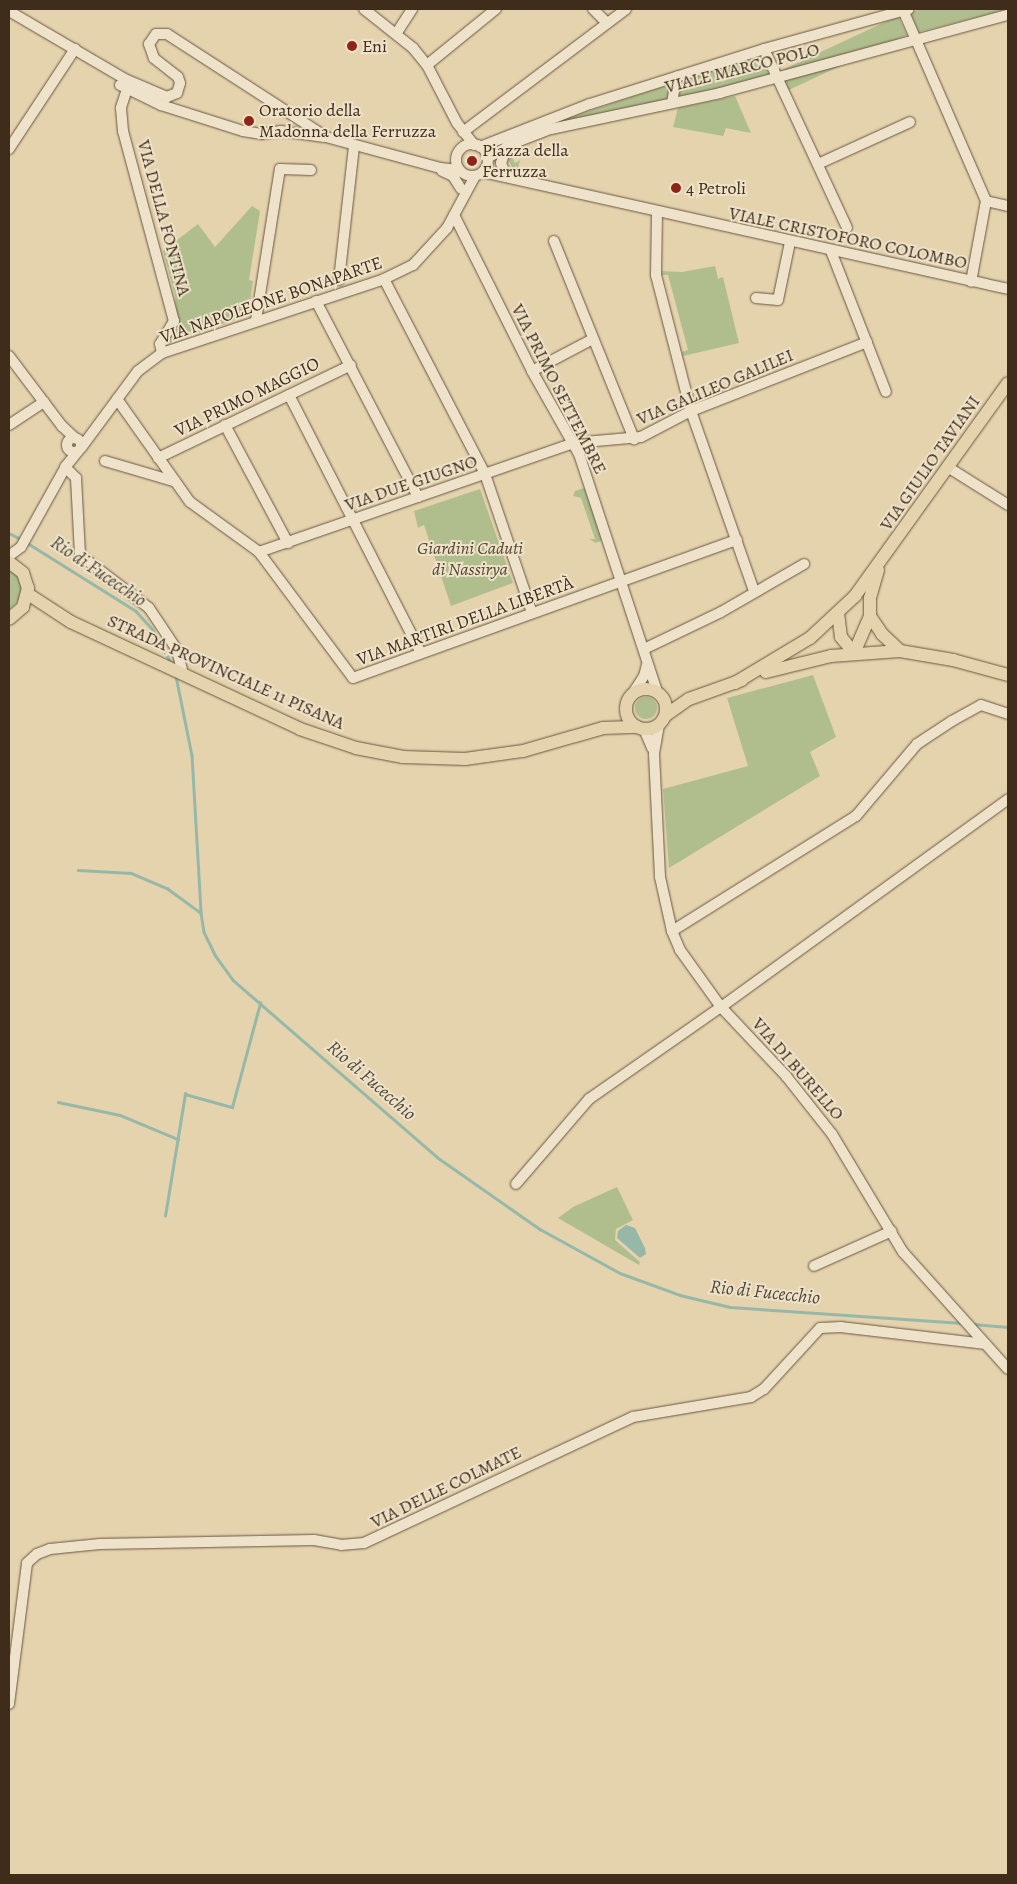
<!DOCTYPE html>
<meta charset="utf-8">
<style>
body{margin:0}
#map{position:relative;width:1017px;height:1884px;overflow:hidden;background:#e5d3ae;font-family:Alegreya,serif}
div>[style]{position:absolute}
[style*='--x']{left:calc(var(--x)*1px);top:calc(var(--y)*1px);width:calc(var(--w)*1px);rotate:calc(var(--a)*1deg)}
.green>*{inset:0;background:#b0be8e;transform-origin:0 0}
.round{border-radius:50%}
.water>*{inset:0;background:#96b8a9}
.stream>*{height:2.5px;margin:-1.25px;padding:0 1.25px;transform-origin:1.25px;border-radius:1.25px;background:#96b8a9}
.roads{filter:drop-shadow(0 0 1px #68563f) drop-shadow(0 0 1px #68563f)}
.minor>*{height:10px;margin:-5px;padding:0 5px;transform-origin:5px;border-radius:5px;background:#eee2ca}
.minor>.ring{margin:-5px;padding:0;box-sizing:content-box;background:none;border:10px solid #eee2ca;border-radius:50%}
.major>*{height:12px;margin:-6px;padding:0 6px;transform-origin:6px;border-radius:6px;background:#e5d3ae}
.major>.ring{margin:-6px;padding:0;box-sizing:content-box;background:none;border:12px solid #e5d3ae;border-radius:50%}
.dots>*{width:14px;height:14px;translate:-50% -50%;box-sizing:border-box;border:2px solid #eee2ca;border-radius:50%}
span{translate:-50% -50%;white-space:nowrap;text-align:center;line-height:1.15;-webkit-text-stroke:4px #eee2ca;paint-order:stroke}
.poi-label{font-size:18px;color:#3f2c1a}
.left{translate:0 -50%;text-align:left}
.street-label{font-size:18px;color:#3f2c1a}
.park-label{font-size:18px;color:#564931;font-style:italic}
.water-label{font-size:19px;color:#504837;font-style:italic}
.frame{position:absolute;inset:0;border:10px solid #3f2c1a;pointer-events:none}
</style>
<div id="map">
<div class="green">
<div style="clip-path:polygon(923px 9px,1008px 9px,919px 32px,910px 12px)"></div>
<div style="left:898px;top:16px;width:21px;height:132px;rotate:65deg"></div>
<div style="clip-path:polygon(760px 56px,770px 76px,678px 99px,681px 81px)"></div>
<div style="clip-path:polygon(671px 84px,667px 102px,554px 126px,552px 123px)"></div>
<div style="clip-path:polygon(735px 96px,751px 133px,726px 128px,723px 136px,673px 127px,678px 108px)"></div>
<div style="clip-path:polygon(522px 146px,520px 158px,518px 154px,512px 157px,515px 163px,520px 160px,518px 169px,512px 167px,507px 158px,510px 152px)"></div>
<div style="clip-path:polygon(252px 206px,260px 211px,249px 280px,253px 281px,248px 315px,166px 344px,176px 316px,175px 295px,163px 251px,198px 224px,215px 247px)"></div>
<div style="clip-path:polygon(715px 266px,718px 279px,723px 277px,739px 343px,683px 356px,682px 352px,688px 350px,668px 275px,662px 275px,661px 271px,682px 272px)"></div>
<div style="clip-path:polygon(587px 487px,603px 540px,596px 543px,589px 539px,595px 539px,581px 498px,573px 496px,575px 491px)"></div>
<div style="clip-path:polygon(480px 489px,513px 583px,451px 606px,424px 525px,418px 528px,414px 511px)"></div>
<div style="clip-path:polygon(9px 569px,17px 574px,22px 586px,20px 599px,9px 610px)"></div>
<div style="clip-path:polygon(813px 675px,836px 737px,810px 752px,820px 776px,669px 868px,663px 789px,748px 766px,727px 698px)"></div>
<div class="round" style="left:635px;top:697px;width:22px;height:22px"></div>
<div style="clip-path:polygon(617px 1187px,633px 1220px,616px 1229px,615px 1240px,640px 1262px,639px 1265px,558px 1218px,573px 1207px)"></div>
</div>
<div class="water">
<div style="clip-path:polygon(626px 1225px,635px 1228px,645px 1248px,646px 1254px,640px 1258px,617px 1238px,618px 1231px)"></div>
</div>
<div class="stream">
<div style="--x:9;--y:533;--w:13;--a:27"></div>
<div style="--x:26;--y:542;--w:130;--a:32.1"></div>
<div style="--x:136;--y:611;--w:25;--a:48"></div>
<div style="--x:153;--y:630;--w:39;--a:61"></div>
<div style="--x:176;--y:676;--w:81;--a:78.6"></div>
<div style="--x:192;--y:755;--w:158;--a:86.7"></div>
<div style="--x:201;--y:913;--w:19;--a:81"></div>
<div style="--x:204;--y:932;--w:25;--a:64"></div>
<div style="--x:215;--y:955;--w:31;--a:54"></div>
<div style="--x:233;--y:980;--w:270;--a:40.9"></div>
<div style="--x:437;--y:1157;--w:126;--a:35"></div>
<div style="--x:540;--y:1229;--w:91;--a:28.8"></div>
<div style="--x:620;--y:1273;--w:64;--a:20.1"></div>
<div style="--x:680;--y:1295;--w:51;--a:13.5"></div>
<div style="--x:730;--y:1307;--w:233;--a:3.9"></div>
<div style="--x:78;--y:870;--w:53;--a:3.2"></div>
<div style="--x:131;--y:873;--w:39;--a:23"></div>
<div style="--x:167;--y:888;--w:42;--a:36.3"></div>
<div style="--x:58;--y:1102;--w:63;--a:11.8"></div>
<div style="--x:120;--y:1115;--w:63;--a:22.5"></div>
<div style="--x:165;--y:1216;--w:124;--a:-80.7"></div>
<div style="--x:185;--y:1094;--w:49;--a:15.5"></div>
<div style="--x:232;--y:1107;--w:108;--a:-74.9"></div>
<div style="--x:973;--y:1324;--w:35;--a:5"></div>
</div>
<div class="roads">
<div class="minor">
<div style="--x:364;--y:9;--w:63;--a:38.5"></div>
<div style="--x:413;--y:48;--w:22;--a:51"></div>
<div style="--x:427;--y:65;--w:65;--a:62.7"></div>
<div style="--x:457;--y:123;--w:28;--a:52"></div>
<div style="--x:593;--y:9;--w:20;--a:45"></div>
<div style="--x:903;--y:10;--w:208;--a:66.5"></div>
<div style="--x:986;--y:201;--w:82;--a:100.5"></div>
<div style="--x:9;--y:11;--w:134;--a:30.4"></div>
<div style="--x:125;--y:79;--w:46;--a:23.2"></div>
<div style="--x:167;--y:97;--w:11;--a:-22"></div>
<div style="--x:177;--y:93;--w:10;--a:-73"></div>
<div style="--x:180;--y:83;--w:6;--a:-108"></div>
<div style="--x:178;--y:77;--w:31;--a:-142"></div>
<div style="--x:154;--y:58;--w:15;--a:-110"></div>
<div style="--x:149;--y:44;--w:12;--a:-55"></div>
<div style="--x:156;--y:34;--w:11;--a:0"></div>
<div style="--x:167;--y:34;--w:189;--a:32.9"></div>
<div style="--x:326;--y:137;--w:118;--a:15.2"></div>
<div style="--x:440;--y:168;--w:19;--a:6"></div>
<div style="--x:396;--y:34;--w:30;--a:-57"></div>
<div style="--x:764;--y:49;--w:197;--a:65.1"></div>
<div style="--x:427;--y:65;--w:89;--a:-39.1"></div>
<div style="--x:120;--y:85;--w:46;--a:26"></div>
<div style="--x:161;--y:105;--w:86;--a:17.6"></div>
<div style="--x:243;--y:131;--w:19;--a:9"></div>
<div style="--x:262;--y:134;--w:19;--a:-9"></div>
<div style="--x:281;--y:131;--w:42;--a:8.1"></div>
<div style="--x:127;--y:89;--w:20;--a:108"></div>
<div style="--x:121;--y:108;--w:23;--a:85"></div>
<div style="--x:123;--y:131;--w:197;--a:75"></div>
<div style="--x:174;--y:321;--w:27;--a:121"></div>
<div style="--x:160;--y:344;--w:9;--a:77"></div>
<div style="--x:672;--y:103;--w:27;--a:-80"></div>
<div style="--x:463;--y:132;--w:204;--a:-37"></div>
<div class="ring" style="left:456px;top:144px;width:22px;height:22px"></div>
<div style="--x:480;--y:147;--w:118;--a:-21.4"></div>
<div style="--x:590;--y:104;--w:182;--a:-17.5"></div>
<div style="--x:764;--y:49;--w:150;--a:-15.4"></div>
<div style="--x:9;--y:149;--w:120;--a:-56.6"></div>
<div style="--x:487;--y:158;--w:36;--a:-28"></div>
<div style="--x:519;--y:141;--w:34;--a:-21"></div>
<div style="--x:551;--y:129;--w:173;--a:-12"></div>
<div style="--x:720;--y:93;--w:298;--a:-15.2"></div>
<div style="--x:818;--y:164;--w:101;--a:-24.5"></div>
<div style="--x:442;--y:171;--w:12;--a:24"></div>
<div style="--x:453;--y:176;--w:15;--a:58"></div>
<div style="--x:483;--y:172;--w:538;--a:12.56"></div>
<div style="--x:506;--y:175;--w:13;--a:-113"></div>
<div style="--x:501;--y:163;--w:18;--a:-71"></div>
<div style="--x:986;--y:201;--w:23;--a:13"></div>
<div style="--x:657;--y:212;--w:63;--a:90.9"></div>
<div style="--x:656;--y:275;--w:140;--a:75.6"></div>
<div style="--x:691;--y:411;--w:191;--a:70.7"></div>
<div style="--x:454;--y:215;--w:174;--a:63.4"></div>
<div style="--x:532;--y:371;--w:95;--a:60.5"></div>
<div style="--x:579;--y:454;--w:250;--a:71.8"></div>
<div style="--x:554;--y:241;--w:214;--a:68"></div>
<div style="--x:831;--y:251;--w:151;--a:68.7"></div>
<div style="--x:384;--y:279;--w:220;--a:62.6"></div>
<div style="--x:485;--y:474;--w:147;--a:71.3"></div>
<div style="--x:339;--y:280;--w:135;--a:-83.6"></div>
<div style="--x:756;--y:298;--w:22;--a:5"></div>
<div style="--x:778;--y:300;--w:59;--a:-78.3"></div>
<div style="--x:316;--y:301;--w:221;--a:62.5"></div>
<div style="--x:256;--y:320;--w:153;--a:-81"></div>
<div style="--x:280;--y:169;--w:31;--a:2"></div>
<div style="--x:9;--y:356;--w:88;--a:52.9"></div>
<div style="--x:62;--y:426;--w:18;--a:43"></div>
<div style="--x:532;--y:371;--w:69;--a:-27.7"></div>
<div style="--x:289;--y:395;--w:290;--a:62.9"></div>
<div style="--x:117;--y:399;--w:126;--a:54.7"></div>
<div style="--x:190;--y:502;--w:85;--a:35.9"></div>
<div style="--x:259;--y:552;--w:157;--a:53.3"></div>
<div style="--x:353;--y:678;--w:408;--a:-19.8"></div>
<div style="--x:9;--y:425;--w:42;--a:-33.3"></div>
<div style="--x:225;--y:425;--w:134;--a:61.9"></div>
<div class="ring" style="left:67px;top:438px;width:4px;height:4px"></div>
<div style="--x:81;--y:448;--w:96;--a:-53.5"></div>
<div style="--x:138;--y:371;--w:30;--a:-37"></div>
<div style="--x:162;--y:353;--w:234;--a:-18.4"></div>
<div style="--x:384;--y:279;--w:32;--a:-26"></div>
<div style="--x:413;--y:265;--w:50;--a:-47.4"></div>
<div style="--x:447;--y:228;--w:59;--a:-61.7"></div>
<div style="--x:158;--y:458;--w:214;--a:-25.7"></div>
<div style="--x:105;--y:461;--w:71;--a:16.4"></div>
<div style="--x:65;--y:467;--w:16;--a:45"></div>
<div style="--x:76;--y:478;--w:77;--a:87"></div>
<div style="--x:80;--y:555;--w:87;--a:37.5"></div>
<div style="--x:149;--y:608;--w:50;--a:56.3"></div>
<div style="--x:177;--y:650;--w:25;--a:76"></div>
<div style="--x:949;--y:468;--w:70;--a:32.1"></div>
<div style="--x:259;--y:552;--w:332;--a:-19.1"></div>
<div style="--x:573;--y:443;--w:68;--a:-5"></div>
<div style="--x:641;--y:437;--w:56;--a:-27.5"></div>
<div style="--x:691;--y:411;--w:189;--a:-21.4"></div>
<div style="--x:9;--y:556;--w:15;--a:-37"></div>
<div style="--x:21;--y:547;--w:93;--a:-60.9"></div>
<div style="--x:66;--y:466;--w:19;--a:-51"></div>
<div style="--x:644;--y:649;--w:85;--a:-25.7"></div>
<div style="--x:721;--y:612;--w:96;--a:-30"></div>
<div style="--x:631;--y:696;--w:24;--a:-57"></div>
<div style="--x:644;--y:676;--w:11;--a:-75"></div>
<div style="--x:659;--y:725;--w:29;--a:100"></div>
<div style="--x:654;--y:754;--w:123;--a:87.2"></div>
<div style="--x:660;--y:877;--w:55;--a:77.5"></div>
<div style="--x:672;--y:931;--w:21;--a:67"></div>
<div style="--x:680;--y:950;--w:70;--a:54.3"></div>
<div style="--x:721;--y:1007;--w:95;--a:46.7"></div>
<div style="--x:786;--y:1076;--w:74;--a:51.6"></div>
<div style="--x:832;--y:1134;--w:138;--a:59"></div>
<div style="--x:903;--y:1252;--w:157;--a:48.1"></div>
<div style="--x:644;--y:729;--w:21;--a:67"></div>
<div style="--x:672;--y:931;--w:217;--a:-32"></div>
<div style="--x:856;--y:816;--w:94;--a:-49.7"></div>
<div style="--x:917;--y:744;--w:42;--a:-33.3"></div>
<div style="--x:952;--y:721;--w:33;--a:-29"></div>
<div style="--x:981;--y:705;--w:28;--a:18"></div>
<div style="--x:516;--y:1184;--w:112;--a:-49.3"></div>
<div style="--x:589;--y:1099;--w:161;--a:-34.9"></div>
<div style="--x:721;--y:1007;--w:354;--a:-35.9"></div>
<div style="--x:814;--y:1266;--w:85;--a:-24.2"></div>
<div style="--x:9;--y:1704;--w:142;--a:-82.7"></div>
<div style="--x:27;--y:1563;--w:13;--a:-42"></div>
<div style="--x:37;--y:1554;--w:14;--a:-21"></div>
<div style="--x:50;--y:1549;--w:50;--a:-5.7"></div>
<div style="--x:100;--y:1544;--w:214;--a:-1.1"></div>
<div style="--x:314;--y:1540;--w:27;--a:10"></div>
<div style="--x:341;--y:1545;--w:23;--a:-5"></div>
<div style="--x:364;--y:1543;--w:297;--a:-25.1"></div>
<div style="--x:633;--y:1417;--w:120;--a:-9.6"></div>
<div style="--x:751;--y:1397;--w:15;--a:-32"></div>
<div style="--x:764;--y:1389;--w:83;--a:-47.4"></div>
<div style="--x:820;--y:1328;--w:21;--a:-3"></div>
<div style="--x:841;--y:1327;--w:145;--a:6.7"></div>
</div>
<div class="major">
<div style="--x:9;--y:562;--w:18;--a:38"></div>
<div style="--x:23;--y:573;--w:16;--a:72"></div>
<div style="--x:28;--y:588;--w:20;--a:105"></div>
<div style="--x:23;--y:607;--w:18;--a:139"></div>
<div style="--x:878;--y:570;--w:29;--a:106"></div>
<div style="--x:870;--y:598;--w:18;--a:90"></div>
<div style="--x:870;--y:616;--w:22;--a:56"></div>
<div style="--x:882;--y:634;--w:25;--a:43"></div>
<div style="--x:28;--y:594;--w:51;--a:33.1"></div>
<div style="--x:71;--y:622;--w:253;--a:25"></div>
<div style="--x:300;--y:729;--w:59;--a:18.7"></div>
<div style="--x:356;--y:748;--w:48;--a:10.8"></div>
<div style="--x:403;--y:757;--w:62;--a:1.8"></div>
<div style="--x:465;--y:759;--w:59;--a:-7.9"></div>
<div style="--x:523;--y:751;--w:83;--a:-16"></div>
<div style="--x:603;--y:728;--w:34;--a:-2"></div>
<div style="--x:838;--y:613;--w:24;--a:83"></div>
<div style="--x:841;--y:637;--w:21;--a:51"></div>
<div style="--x:854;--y:653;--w:40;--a:-66.6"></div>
<div style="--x:766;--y:672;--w:67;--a:-13.8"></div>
<div style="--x:831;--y:656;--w:69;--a:-4.1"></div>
<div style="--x:900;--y:651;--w:54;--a:9.6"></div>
<div style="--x:953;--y:660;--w:57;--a:15.3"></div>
<div style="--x:735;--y:683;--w:87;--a:-31"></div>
<div style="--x:810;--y:638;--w:62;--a:-43"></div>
<div style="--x:855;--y:596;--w:262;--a:-54.3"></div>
<div class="ring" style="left:626px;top:689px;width:28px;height:28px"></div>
<div style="--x:666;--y:715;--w:28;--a:-35"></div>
<div style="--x:689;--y:699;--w:56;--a:-19.7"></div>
</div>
</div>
<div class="dots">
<div style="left:352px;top:46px;background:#8f2418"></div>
<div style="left:249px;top:121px;background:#8f2418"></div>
<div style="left:472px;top:161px;background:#8f2418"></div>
<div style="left:676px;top:188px;background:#8f2418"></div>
</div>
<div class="poi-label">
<span class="left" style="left:362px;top:46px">Eni</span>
<span class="left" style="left:259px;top:121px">Oratorio della<br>Madonna della Ferruzza</span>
<span class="left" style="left:482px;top:161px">Piazza della<br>Ferruzza</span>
<span class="left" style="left:686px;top:188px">4 Petroli</span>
</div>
<div class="street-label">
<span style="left:742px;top:68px;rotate:-14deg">VIALE MARCO POLO</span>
<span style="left:164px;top:218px;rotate:75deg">VIA DELLA FONTINA</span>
<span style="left:848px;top:238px;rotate:12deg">VIALE CRISTOFORO COLOMBO</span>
<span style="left:271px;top:300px;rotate:-19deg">VIA NAPOLEONE BONAPARTE</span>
<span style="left:715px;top:387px;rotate:-23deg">VIA GALILEO GALILEI</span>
<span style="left:559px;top:389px;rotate:63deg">VIA PRIMO SETTEMBRE</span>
<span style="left:247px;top:397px;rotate:-26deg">VIA PRIMO MAGGIO</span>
<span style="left:930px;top:463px;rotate:-55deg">VIA GIULIO TAVIANI</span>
<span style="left:411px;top:483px;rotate:-19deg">VIA DUE GIUGNO</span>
<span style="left:465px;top:621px;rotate:-20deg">VIA MARTIRI DELLA LIBERTÀ</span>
<span style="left:226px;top:672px;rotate:24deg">STRADA PROVINCIALE 11 PISANA</span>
<span style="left:798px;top:1069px;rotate:49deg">VIA DI BURELLO</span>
<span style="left:446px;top:1487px;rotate:-26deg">VIA DELLE COLMATE</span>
</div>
<div class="park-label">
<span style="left:470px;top:559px">Giardini Caduti<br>di Nassirya</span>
</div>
<div class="water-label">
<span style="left:98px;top:572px;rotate:34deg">Rio di Fucecchio</span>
<span style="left:371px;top:1081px;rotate:41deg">Rio di Fucecchio</span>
<span style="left:765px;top:1293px;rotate:6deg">Rio di Fucecchio</span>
</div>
<div class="frame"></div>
</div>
